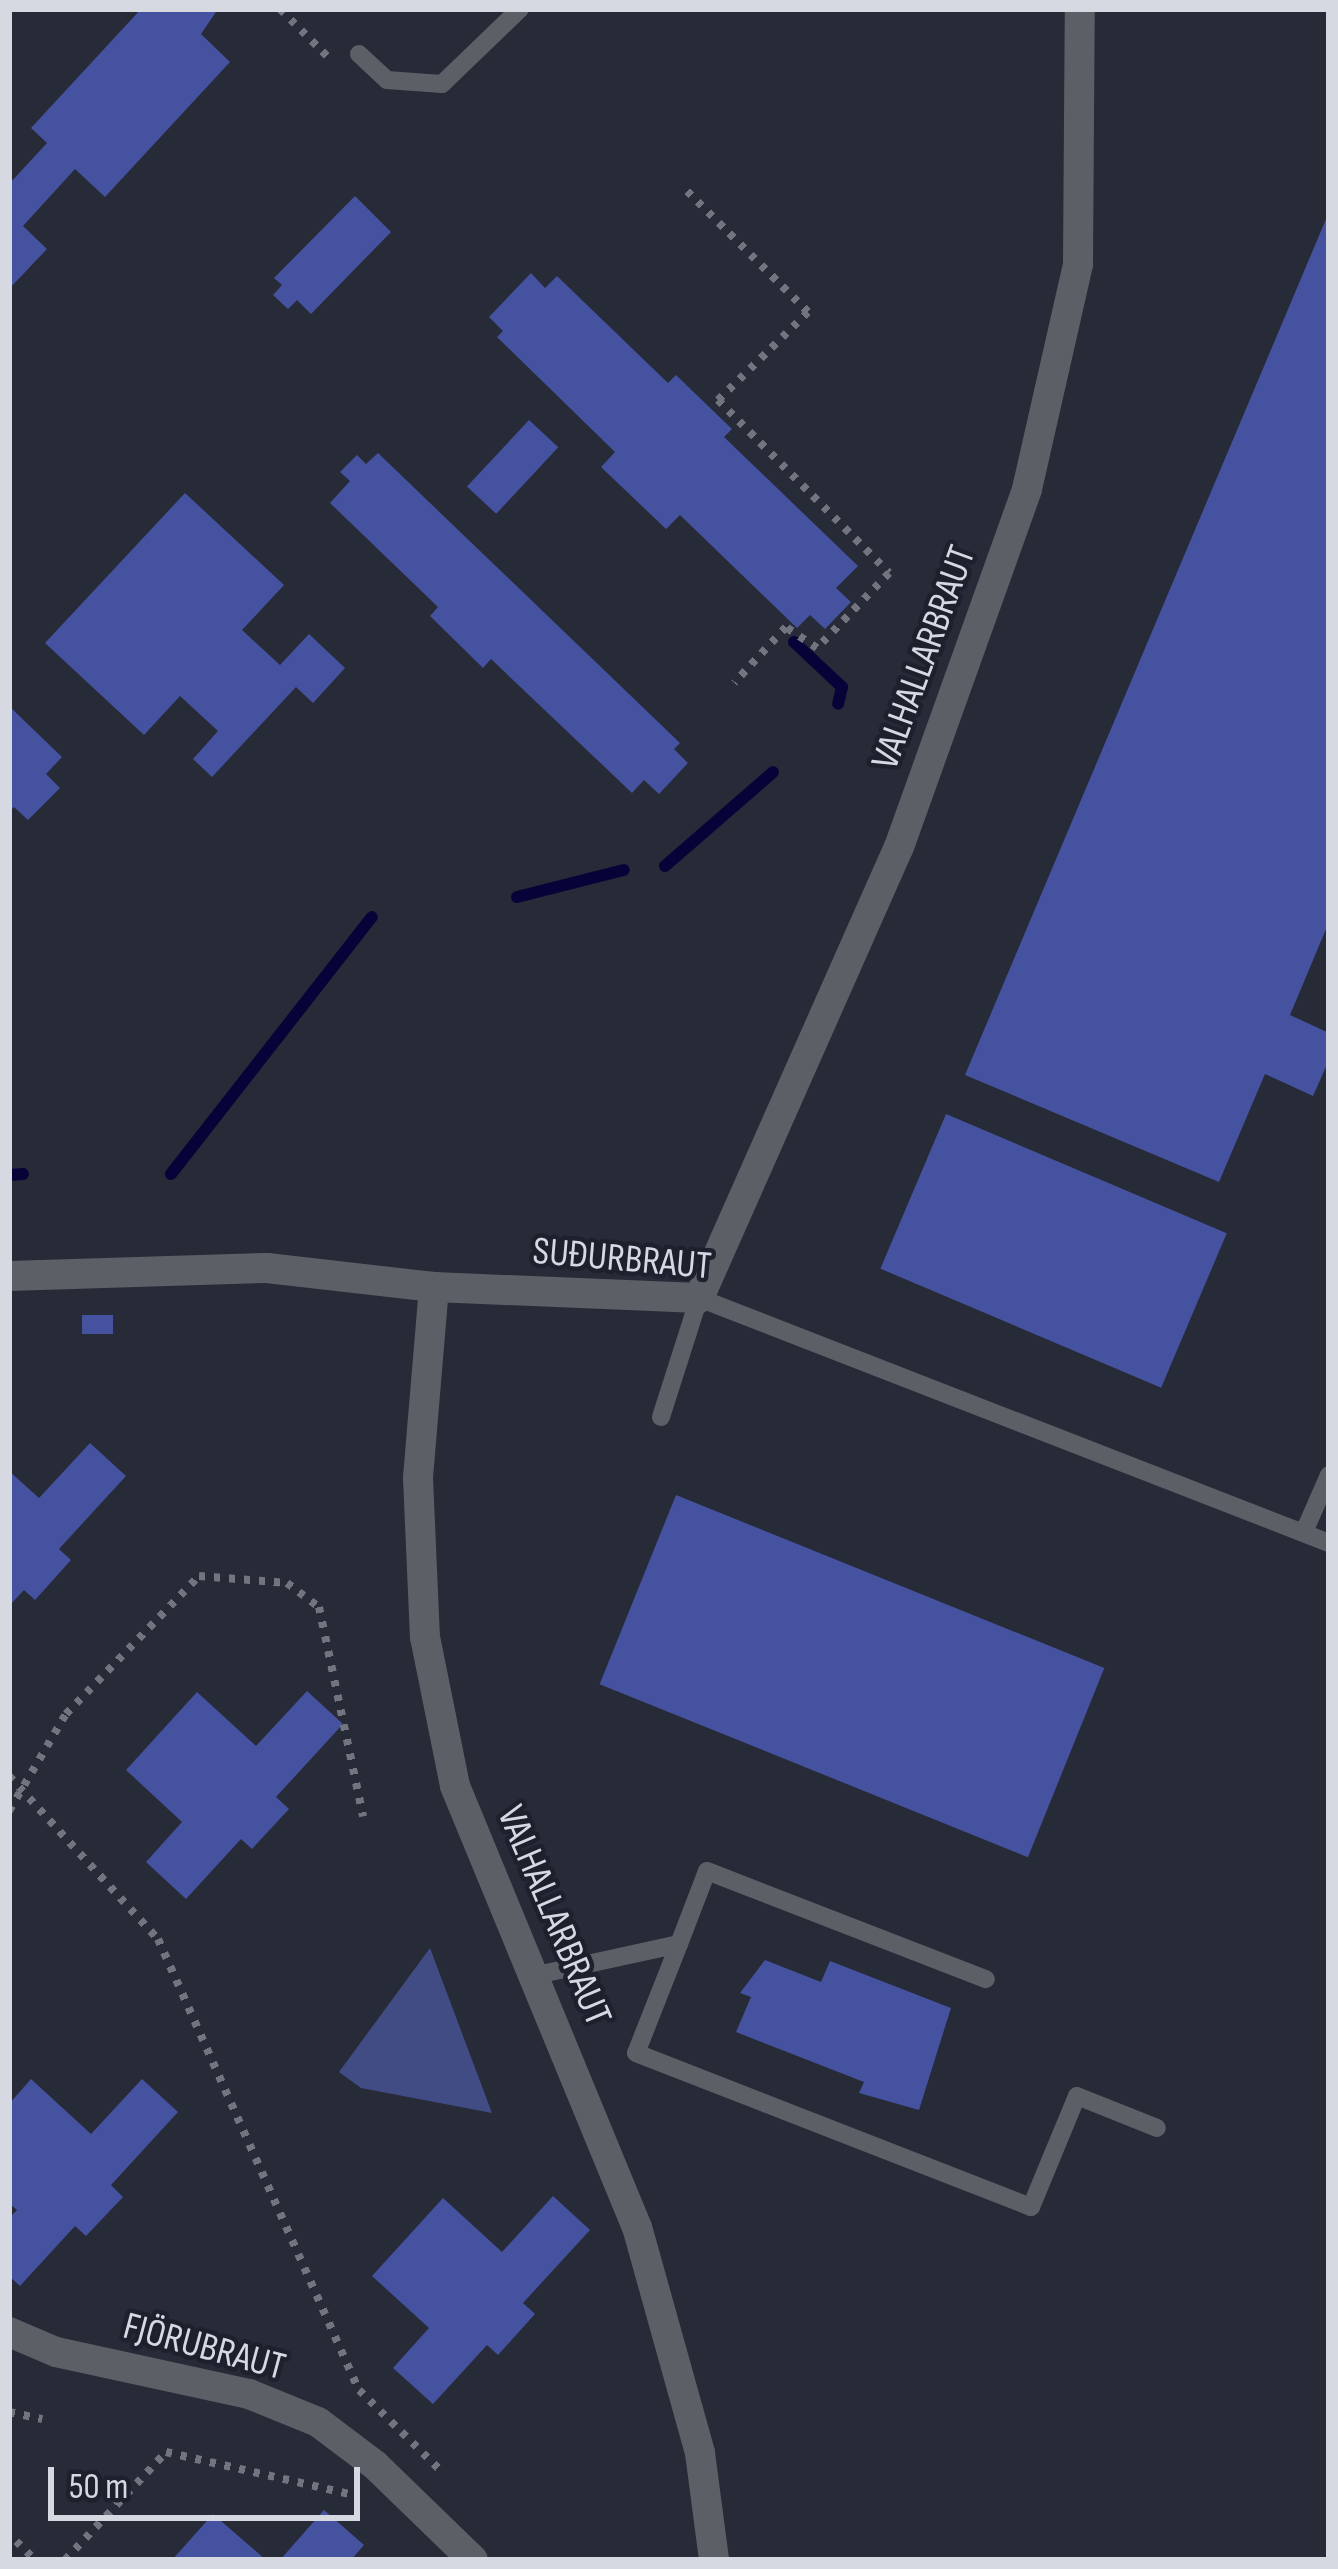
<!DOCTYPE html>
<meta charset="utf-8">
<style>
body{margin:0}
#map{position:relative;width:1338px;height:2569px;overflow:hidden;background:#272a37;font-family:"Sofia Sans Condensed",sans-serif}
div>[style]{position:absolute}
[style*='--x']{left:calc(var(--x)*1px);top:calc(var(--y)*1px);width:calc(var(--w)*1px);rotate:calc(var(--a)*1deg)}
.green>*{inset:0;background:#404c83}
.stream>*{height:12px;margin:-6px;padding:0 6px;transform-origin:6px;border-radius:6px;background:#070339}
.building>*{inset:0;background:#45529f;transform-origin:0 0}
.path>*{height:8px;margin-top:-4px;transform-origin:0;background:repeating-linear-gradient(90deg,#727580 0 6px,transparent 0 15px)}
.service>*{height:18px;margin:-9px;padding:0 9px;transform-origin:9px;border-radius:9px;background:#5d5f66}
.minor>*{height:30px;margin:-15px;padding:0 15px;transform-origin:15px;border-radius:15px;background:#5d5f66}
.tertiary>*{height:30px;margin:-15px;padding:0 15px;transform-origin:15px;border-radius:15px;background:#5d5f66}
span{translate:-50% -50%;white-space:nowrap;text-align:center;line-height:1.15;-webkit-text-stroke:9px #1d202d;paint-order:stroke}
.street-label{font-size:39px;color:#d6d9e2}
.frame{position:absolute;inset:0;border:12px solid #d6d9e2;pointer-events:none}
.scale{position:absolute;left:48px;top:2467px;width:312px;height:54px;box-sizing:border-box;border:6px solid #d6d9e2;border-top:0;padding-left:15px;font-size:36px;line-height:42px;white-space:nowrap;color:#d6d9e2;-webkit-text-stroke:9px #1d202d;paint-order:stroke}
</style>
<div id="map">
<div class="green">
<div style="clip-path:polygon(430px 1948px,492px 2113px,361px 2088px,339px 2072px)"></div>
</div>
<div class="stream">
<div style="--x:794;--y:642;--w:66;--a:43.2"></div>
<div style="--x:842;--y:687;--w:17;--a:103"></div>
<div style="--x:665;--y:866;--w:143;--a:-41"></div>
<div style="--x:517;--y:897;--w:110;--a:-14.2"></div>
<div style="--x:171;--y:1174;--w:326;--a:-52"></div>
<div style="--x:9;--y:1175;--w:14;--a:-4"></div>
</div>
<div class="building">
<div style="clip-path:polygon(141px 9px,218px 9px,201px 34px,230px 62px,105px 197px,75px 169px,23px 226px,47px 249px,9px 289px,9px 184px,47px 143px,31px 128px)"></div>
<div style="clip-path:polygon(355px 196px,391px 232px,311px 314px,297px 300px,288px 309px,273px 295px,282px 285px,274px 278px)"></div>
<div style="clip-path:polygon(1329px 212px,1329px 922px,1290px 1015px,1329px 1033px,1329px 1060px,1313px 1096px,1265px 1074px,1219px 1182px,965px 1075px)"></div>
<div style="clip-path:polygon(531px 273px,545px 288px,557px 276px,668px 383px,676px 375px,732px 429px,724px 437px,858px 566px,836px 588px,851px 602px,825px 629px,810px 615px,797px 628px,680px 515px,666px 529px,601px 467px,615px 452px,497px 337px,503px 331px,489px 317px)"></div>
<div style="left:529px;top:420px;width:40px;height:91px;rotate:43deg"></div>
<div style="clip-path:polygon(378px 453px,680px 743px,674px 749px,688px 763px,659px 794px,644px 780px,632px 793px,491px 659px,483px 668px,430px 616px,438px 607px,330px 503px,350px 481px,340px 472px,357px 455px,366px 464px)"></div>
<div style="clip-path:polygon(185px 493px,284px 585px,242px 630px,280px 665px,309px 634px,345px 668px,313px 703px,296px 687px,212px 777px,193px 759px,218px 731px,180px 696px,144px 735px,45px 643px)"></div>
<div style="clip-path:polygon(9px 706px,62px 757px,46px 774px,60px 788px,28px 820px,14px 807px,9px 812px)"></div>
<div style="left:946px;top:1114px;width:305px;height:168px;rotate:23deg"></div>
<div style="left:82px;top:1315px;width:31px;height:19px"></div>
<div style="clip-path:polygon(90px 1443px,126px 1476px,59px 1549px,71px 1560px,35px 1600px,24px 1590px,9px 1606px,9px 1471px,39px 1498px)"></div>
<div style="left:676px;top:1495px;width:462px;height:204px;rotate:22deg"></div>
<div style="clip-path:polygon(307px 1691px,343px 1724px,276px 1797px,289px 1809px,252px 1849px,241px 1839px,186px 1899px,146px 1862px,182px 1822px,126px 1770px,197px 1692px,256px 1746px)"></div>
<div style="clip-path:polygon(765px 1960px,821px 1982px,830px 1961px,951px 2008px,919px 2110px,859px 2093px,864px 2082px,736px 2032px,751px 1997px,740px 1993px)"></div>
<div style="clip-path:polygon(31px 2079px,91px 2134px,142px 2079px,178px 2112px,111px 2185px,123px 2197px,86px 2236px,75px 2226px,20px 2286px,9px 2276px,9px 2218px,17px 2210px,9px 2203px,9px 2104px)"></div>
<div style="clip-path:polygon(553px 2196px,590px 2230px,523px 2303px,535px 2314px,498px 2355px,487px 2345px,433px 2404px,393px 2368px,429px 2328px,372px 2276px,443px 2198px,502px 2252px)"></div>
<div style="clip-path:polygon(324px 2510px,364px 2545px,351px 2560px,280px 2560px)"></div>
<div style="clip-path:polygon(213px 2514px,266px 2560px,172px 2560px)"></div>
</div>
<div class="path">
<div style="--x:280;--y:9;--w:71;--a:45"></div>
<div style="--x:687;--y:191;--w:171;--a:45"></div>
<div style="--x:808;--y:312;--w:126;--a:135.6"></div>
<div style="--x:718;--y:400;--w:243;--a:45.3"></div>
<div style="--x:889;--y:573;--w:104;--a:133.8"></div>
<div style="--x:817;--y:648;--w:37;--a:-146"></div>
<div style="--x:786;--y:627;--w:76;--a:132.9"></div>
<div style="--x:9;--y:1776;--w:221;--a:47.6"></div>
<div style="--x:158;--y:1939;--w:494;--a:66"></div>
<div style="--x:359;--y:2390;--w:114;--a:44.6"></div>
<div style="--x:9;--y:1811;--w:113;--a:-59.6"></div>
<div style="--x:66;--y:1714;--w:192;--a:-46.1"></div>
<div style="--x:199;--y:1576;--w:88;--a:4.5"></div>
<div style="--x:287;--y:1583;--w:40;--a:37"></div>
<div style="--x:319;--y:1607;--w:214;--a:78.1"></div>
<div style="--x:9;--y:2412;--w:34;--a:12"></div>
<div style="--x:16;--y:2541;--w:27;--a:45"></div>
<div style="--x:65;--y:2560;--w:148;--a:-46.9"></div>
<div style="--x:166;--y:2452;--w:193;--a:12.9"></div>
</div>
<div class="service">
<div style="--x:359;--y:54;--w:38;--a:43"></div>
<div style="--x:387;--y:80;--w:55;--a:4.2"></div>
<div style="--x:442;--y:84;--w:108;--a:-43.9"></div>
<div style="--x:661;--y:1417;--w:125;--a:-72.3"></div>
<div style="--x:699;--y:1298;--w:676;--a:21.25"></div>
<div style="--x:1304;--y:1532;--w:62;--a:-66.3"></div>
<div style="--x:679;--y:1944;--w:117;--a:111.5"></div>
<div style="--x:636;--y:2053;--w:424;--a:21.3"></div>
<div style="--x:1031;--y:2207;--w:120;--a:-67.5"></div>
<div style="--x:1077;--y:2096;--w:86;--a:21.8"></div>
<div style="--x:537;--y:1975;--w:145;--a:-12.3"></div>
<div style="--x:679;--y:1944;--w:78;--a:-69"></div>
<div style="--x:707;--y:1871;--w:299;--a:21.2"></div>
</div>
<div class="minor">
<div style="--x:9;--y:1276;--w:258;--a:-1.8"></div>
<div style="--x:267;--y:1268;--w:168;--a:6.5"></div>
<div style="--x:434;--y:1287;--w:265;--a:2.4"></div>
<div style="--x:699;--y:1298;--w:493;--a:-66.1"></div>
<div style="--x:899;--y:847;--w:380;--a:-70.3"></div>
<div style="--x:1027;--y:489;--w:231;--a:-77.2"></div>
<div style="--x:1078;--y:264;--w:255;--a:-89.6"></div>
<div style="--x:9;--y:2332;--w:51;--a:23.1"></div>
<div style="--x:56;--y:2352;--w:198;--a:12.3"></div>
<div style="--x:249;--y:2394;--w:74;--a:22.1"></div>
<div style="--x:318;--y:2422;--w:71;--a:37"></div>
<div style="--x:375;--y:2465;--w:136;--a:44.1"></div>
</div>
<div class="tertiary">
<div style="--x:434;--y:1287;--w:192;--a:94.8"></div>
<div style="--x:418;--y:1478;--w:159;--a:87.5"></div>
<div style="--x:425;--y:1637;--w:152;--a:78.6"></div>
<div style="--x:455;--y:1786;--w:477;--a:67.6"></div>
<div style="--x:637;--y:2227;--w:235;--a:74.4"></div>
<div style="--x:700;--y:2453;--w:108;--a:82.5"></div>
</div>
<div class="street-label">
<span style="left:925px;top:658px;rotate:-70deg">VALHALLARBRAUT</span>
<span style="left:622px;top:1260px;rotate:5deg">SUÐURBRAUT</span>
<span style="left:553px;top:1916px;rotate:67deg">VALHALLARBRAUT</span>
<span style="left:204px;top:2348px;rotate:15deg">FJÖRUBRAUT</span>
</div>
<div class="frame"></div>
<div class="scale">50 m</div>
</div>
